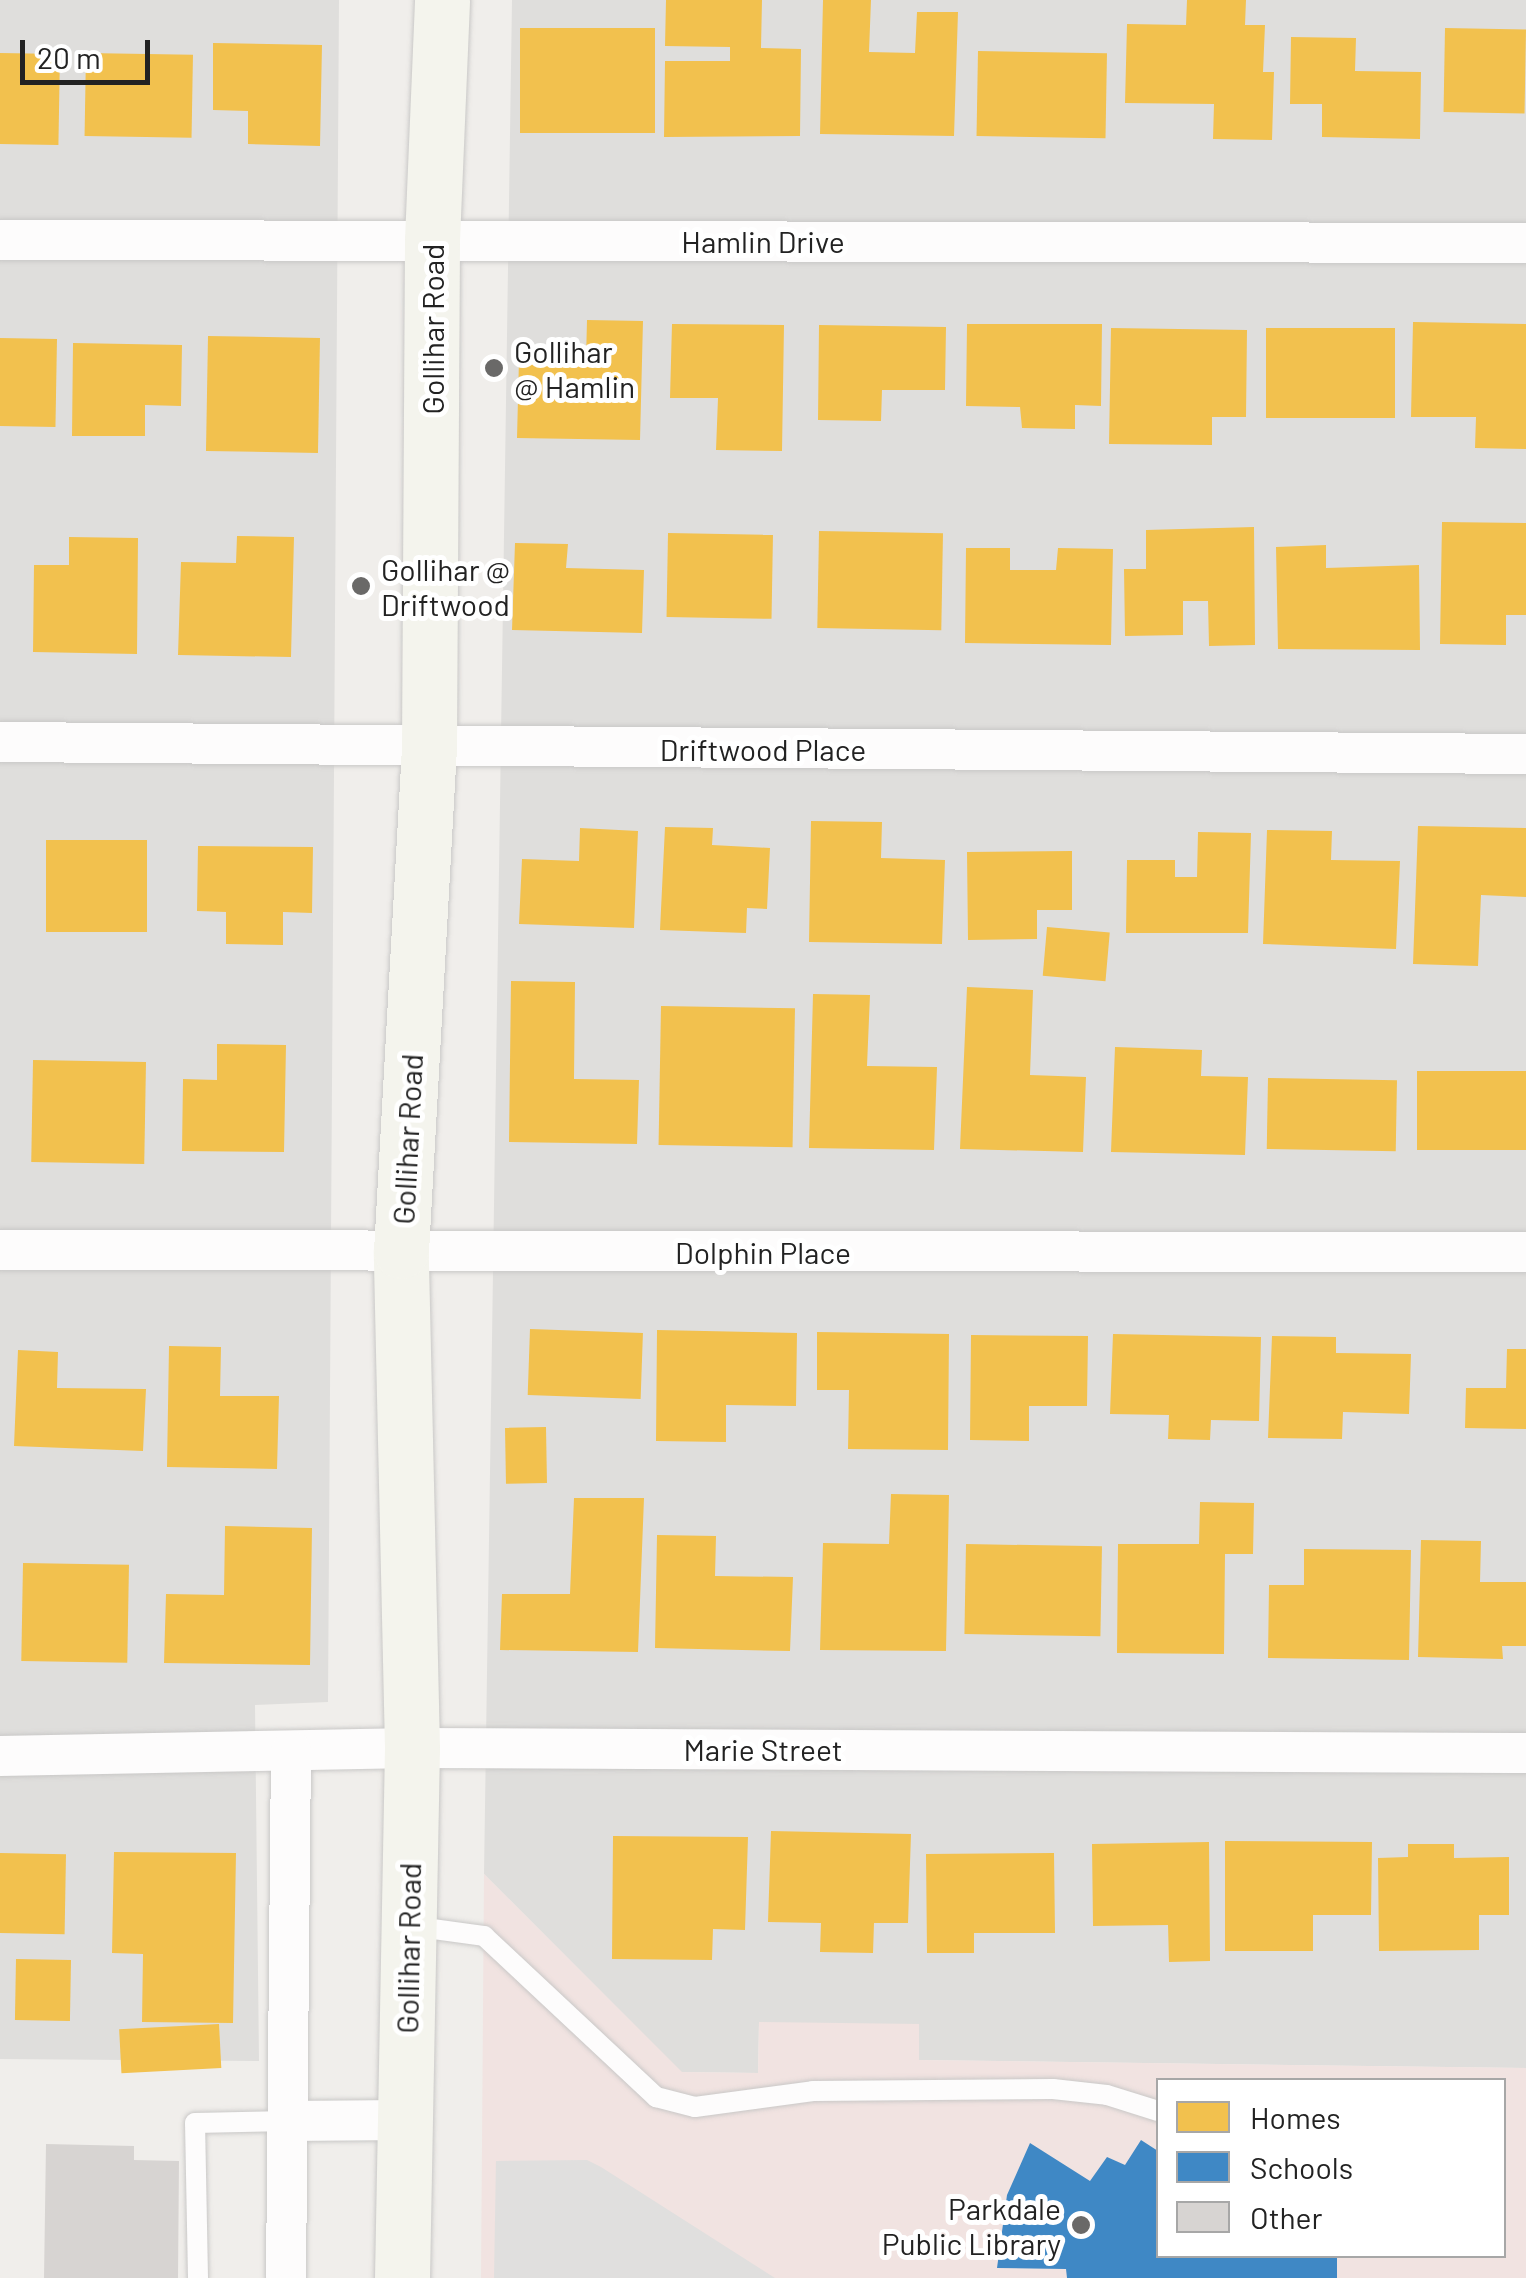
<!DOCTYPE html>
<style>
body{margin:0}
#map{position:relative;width:1526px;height:2278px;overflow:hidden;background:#f0eeeb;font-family:Barlow,sans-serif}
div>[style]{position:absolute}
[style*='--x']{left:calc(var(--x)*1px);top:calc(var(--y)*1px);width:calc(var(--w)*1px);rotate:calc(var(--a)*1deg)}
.residential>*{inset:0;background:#dfdedc}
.commercial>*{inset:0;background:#f1e3e1}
.parking>*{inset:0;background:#e0dfde}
.homes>*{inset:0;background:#f2c14e;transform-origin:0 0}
.schools>*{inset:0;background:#3f88c5}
.building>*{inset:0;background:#d7d4d2}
.roads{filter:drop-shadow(0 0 2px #c9c8c7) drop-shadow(0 0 2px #c9c8c7)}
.lane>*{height:20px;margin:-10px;padding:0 10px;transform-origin:10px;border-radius:10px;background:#fdfcfc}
.street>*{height:40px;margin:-20px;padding:0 20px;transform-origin:20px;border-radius:20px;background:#fdfcfc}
.secondary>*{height:55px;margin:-27.5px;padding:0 27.5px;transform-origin:27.5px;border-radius:27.5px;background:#f4f4ed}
.dots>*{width:28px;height:28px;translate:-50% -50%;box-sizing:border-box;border:5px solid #fff;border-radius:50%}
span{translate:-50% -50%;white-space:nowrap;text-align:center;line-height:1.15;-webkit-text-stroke:10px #fff;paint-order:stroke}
.street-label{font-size:30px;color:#222}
.poi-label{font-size:30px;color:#222}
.left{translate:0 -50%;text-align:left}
.right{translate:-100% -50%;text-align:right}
.legend{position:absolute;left:1156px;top:2078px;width:350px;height:180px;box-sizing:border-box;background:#fff;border:2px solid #a7a7a7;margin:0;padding:12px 18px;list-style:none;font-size:30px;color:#222}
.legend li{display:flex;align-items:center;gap:20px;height:50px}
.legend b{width:50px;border:2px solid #a7a7a7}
.scale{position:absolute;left:20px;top:40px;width:130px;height:45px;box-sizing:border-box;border:5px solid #222;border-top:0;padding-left:12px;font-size:30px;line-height:35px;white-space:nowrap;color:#222;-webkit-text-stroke:8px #fff;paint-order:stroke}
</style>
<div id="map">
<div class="residential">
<div style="clip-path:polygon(0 0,339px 0,328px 1702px,255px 1705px,259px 2061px,0 2059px)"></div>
<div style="clip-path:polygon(512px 0,1526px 0,1526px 2068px,919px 2060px,919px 2025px,759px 2023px,758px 2073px,681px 2072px,484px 1874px)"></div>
</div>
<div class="commercial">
<div style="clip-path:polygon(evenodd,484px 1874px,682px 2072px,758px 2073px,759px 2022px,919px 2024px,919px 2060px,1526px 2068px,1526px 2278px,481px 2278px,484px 1874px,1158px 2080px,1504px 2080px,1504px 2256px,1158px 2256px,1158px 2080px)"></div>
</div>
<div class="parking">
<div style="clip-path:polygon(587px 2160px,601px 2167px,775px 2278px,494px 2278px,496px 2161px)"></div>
</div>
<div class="homes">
<div style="clip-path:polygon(666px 0,762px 0,761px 48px,801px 49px,800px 136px,664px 137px,665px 61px,730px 61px,730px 47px,665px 46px)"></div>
<div style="clip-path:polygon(823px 0,871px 0,869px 52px,915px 53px,917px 12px,958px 12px,954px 136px,820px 134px)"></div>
<div style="clip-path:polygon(1187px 0,1246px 0,1245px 25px,1265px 25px,1263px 72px,1274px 72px,1272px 140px,1213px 139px,1214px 104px,1125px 103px,1127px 24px,1186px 25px)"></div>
<div style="left:520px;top:28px;width:135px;height:105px"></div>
<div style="left:1445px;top:28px;width:81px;height:84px;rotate:1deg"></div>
<div style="clip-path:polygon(1291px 37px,1356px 38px,1355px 71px,1421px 72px,1420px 139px,1322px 137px,1322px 104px,1290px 104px)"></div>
<div style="clip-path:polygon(213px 43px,322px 45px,320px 146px,248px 144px,248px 111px,213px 110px)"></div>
<div style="left:978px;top:51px;width:129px;height:85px;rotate:1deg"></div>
<div style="left:0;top:53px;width:60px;height:91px;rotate:1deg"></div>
<div style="left:86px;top:53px;width:107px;height:83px;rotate:1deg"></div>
<div style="clip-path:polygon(587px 320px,643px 321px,640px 440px,517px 438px,519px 359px,586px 360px)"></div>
<div style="clip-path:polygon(1413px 322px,1526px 324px,1526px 449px,1475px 448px,1476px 417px,1411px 417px)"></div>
<div style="clip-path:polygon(672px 324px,784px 325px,782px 451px,716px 450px,718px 398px,670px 398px)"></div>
<div style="clip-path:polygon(967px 324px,1102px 324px,1101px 406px,1075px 405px,1075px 429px,1022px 428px,1020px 407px,966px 406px)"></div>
<div style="clip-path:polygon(819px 325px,946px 327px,945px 390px,882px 390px,881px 421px,818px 420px)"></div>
<div style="clip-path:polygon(1111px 328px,1247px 330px,1246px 417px,1212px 417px,1212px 445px,1109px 444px)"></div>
<div style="left:1266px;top:328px;width:129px;height:90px"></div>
<div style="left:208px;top:336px;width:112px;height:115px;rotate:1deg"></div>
<div style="left:0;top:338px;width:57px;height:88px;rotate:1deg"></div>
<div style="clip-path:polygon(73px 343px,182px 345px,181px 406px,145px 405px,145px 436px,72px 436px)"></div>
<div style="clip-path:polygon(1442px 522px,1526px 523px,1526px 615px,1506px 615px,1506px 645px,1440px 644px)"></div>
<div style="clip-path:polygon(1254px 527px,1255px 645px,1209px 646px,1208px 601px,1183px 601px,1183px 635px,1125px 636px,1124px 569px,1146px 569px,1146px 530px)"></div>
<div style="left:819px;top:531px;width:124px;height:97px;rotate:1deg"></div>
<div style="left:668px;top:533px;width:105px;height:84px;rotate:1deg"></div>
<div style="clip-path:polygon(237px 536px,294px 537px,291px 657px,178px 655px,181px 562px,236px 563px)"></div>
<div style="clip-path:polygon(69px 537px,138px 538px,137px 654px,33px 652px,34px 565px,69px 565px)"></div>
<div style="clip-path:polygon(515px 543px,568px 544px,566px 568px,644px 570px,642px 633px,512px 630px)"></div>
<div style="clip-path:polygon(1326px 545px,1326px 568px,1419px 565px,1420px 650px,1278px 649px,1276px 547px)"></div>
<div style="clip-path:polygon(966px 548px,1010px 548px,1010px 570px,1056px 570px,1058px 548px,1113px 549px,1111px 645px,965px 643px)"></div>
<div style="clip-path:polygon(811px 821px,882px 822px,881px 858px,945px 860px,942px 944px,809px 942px)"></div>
<div style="clip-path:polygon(1418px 826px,1526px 828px,1526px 897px,1481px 895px,1478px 966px,1413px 964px)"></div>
<div style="clip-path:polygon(665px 827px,713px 828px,712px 845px,770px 848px,767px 909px,747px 908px,746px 933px,660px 930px)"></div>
<div style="clip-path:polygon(580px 828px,638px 831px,634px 928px,519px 924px,522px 859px,579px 861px)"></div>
<div style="clip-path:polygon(1267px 830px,1332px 831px,1331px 860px,1400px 861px,1396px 949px,1263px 944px)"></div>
<div style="clip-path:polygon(1198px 832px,1251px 833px,1248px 933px,1126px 933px,1127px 860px,1175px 860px,1175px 877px,1197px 877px)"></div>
<div style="left:147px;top:840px;width:92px;height:101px;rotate:90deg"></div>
<div style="clip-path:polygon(198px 846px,313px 847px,312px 913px,283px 912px,283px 945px,226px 944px,226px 912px,197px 911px)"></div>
<div style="clip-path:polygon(1072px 851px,1072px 910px,1037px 910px,1037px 939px,968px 940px,967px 852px)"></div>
<div style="left:1047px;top:927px;width:63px;height:49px;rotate:5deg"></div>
<div style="clip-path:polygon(511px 981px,575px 982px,574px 1079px,639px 1080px,637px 1144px,509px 1142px)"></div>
<div style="clip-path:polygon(967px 987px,1033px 990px,1030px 1075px,1086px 1077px,1083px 1152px,960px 1149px)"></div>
<div style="clip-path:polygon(813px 994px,870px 995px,867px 1066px,937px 1067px,934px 1150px,809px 1148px)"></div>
<div style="left:661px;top:1006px;width:134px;height:139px;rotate:1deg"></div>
<div style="clip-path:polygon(217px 1044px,286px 1045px,284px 1152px,182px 1151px,183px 1079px,217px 1080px)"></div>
<div style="clip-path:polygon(1115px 1047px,1202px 1050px,1201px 1076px,1248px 1077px,1245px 1155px,1111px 1152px)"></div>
<div style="left:146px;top:1062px;width:102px;height:113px;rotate:91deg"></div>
<div style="left:1526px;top:1071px;width:79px;height:109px;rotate:90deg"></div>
<div style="left:1268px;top:1078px;width:129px;height:71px;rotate:1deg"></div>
<div style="left:530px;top:1329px;width:113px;height:66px;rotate:2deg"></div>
<div style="clip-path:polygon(657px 1330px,797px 1333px,796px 1406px,726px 1405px,726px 1442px,656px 1441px)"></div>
<div style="clip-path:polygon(817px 1332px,949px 1334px,948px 1450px,848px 1449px,849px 1390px,817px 1390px)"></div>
<div style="clip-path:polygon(1113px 1334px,1261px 1337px,1259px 1421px,1211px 1420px,1210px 1440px,1168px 1439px,1169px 1415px,1110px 1414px)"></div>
<div style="clip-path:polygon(971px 1335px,1088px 1336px,1087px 1406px,1029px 1406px,1029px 1441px,970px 1440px)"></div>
<div style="clip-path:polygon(1272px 1336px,1336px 1337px,1336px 1353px,1411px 1354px,1409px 1414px,1343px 1412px,1342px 1439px,1268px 1438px)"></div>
<div style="clip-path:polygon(169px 1346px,221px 1347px,220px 1396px,279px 1396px,277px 1469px,167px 1467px)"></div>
<div style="clip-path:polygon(1507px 1349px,1526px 1349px,1526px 1429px,1465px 1428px,1466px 1388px,1506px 1388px)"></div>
<div style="clip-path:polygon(18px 1350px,58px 1352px,57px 1388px,146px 1389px,143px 1451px,14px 1446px)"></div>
<div style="left:546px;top:1427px;width:56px;height:41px;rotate:89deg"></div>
<div style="clip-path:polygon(891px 1494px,949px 1495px,946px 1651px,820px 1650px,823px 1543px,889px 1544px)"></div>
<div style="clip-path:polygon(574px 1498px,644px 1498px,638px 1652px,500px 1650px,502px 1594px,570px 1594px)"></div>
<div style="clip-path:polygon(1200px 1502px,1254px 1503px,1253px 1554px,1225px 1554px,1224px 1654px,1117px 1653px,1118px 1544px,1199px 1544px)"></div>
<div style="clip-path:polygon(225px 1526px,312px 1528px,310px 1665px,164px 1663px,166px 1594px,224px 1595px)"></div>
<div style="clip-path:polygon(657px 1535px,716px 1536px,715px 1576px,793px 1577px,790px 1651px,655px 1648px)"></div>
<div style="clip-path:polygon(1421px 1540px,1481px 1541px,1480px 1582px,1526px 1582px,1526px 1646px,1502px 1646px,1503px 1659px,1418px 1657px)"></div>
<div style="left:966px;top:1544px;width:136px;height:90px;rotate:1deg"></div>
<div style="clip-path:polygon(1304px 1549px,1411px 1550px,1409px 1660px,1268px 1658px,1269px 1585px,1304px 1585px)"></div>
<div style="left:23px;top:1563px;width:106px;height:98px;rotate:1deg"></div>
<div style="clip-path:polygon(771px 1831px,911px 1834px,908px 1923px,874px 1923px,873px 1953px,820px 1952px,821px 1923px,768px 1922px)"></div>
<div style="clip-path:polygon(613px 1836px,748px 1837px,745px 1930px,713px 1929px,712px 1960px,612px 1959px)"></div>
<div style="clip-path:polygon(1225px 1841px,1372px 1842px,1371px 1915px,1313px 1915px,1313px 1951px,1225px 1951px)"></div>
<div style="clip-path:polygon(1209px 1842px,1210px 1961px,1169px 1962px,1168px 1925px,1093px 1926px,1092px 1844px)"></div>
<div style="clip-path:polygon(1408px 1844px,1454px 1844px,1454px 1858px,1509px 1857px,1509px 1915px,1479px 1915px,1479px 1950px,1379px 1951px,1378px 1858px,1408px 1857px)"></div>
<div style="clip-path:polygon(114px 1852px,236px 1853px,233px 2023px,142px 2022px,143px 1954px,112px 1953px)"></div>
<div style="left:0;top:1853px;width:66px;height:80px;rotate:1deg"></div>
<div style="clip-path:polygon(1054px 1853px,1055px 1933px,974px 1933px,974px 1953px,927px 1953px,926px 1854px)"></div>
<div style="left:16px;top:1959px;width:55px;height:61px;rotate:1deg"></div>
<div style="left:219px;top:2024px;width:44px;height:100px;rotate:87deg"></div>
</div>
<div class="schools">
<div style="clip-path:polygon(1141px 2140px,1158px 2151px,1158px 2256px,1337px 2256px,1337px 2278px,1067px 2278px,1066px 2269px,997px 2268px,1007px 2195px,1030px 2143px,1090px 2181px,1107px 2157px,1125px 2165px)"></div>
</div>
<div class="building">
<div style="clip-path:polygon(46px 2144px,134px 2146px,134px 2160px,179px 2161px,178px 2278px,44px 2278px)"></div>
</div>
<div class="roads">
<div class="lane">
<div style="--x:411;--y:1926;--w:74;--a:7.8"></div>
<div style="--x:484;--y:1936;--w:236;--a:43.1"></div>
<div style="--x:656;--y:2097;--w:40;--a:14.4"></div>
<div style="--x:695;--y:2107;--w:119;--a:-7.7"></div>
<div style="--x:813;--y:2091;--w:240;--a:-0.5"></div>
<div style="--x:1053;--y:2089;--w:54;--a:6.3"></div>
<div style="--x:1107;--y:2095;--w:53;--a:17.4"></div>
<div style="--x:198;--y:2278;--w:155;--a:-91.1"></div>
<div style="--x:195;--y:2123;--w:93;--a:-1.2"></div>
</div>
<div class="street">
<div style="--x:0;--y:240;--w:1526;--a:0.11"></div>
<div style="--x:0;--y:742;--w:1526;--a:0.45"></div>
<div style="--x:0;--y:1250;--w:1526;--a:0.08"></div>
<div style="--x:0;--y:1756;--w:412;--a:-1.1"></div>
<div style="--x:412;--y:1748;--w:1114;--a:0.26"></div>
<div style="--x:288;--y:2121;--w:117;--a:-0.5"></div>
<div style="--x:286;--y:2278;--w:527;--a:-89.46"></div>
</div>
<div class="secondary">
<div style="--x:402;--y:2278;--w:530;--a:-88.92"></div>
<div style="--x:412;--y:1748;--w:497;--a:-91.3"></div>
<div style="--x:401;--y:1251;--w:505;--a:-86.82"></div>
<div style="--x:429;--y:747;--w:507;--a:-89.66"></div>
<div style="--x:432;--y:240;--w:240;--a:-87.6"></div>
</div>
</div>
<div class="dots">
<div style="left:494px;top:368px;background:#6a6968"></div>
<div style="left:361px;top:586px;background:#6a6968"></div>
<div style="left:1081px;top:2225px;background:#6a6968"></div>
</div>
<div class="street-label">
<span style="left:763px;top:241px">Hamlin Drive</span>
<span style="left:432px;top:329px;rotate:-90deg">Gollihar Road</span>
<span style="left:763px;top:749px">Driftwood Place</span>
<span style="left:407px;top:1139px;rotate:-87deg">Gollihar Road</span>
<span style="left:763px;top:1252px">Dolphin Place</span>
<span style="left:763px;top:1749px">Marie Street</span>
<span style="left:408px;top:1948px;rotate:-89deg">Gollihar Road</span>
</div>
<div class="poi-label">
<span class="left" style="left:514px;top:368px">Gollihar<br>@ Hamlin</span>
<span class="left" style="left:381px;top:586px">Gollihar @<br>Driftwood</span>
<span class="right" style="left:1061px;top:2225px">Parkdale<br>Public Library</span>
</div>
<ul class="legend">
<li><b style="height:28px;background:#f2c14e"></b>Homes</li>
<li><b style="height:28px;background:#3f88c5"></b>Schools</li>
<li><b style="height:28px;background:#d7d4d2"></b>Other</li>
</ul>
<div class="scale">20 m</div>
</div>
